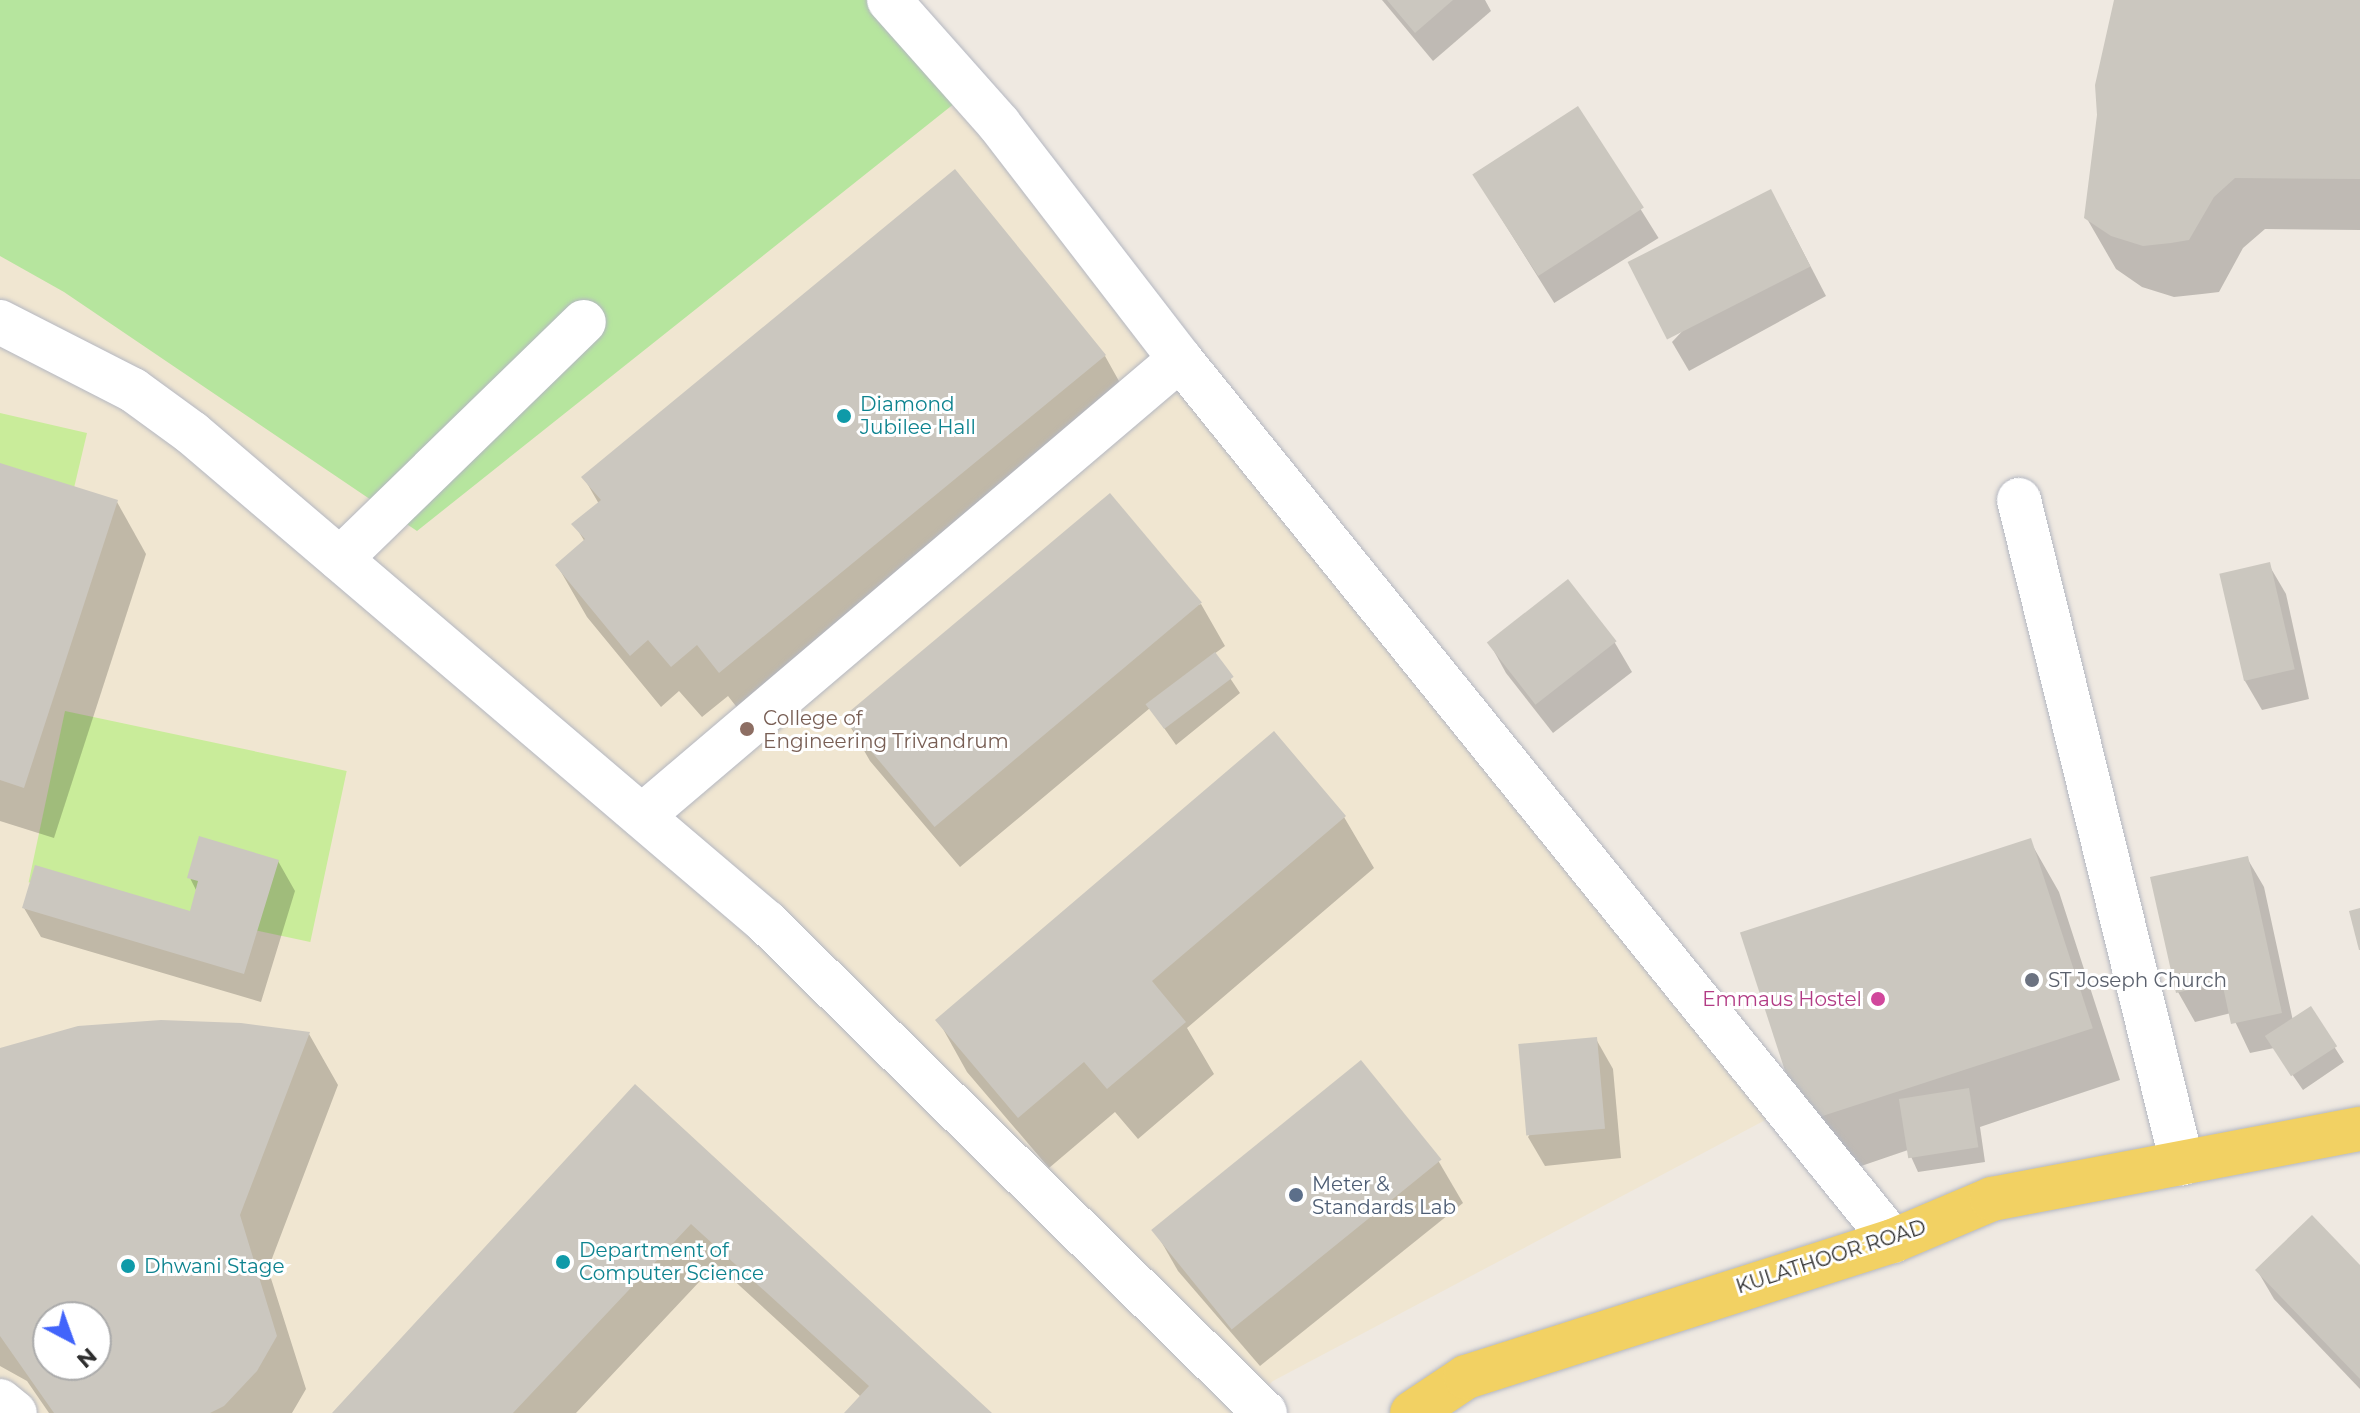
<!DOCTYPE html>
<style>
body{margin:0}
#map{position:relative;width:2360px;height:1413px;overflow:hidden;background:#efe9e1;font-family:Montserrat,sans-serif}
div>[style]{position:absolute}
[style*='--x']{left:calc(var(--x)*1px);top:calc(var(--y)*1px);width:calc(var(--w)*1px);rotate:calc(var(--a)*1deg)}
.education>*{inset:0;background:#f0e6d1}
.green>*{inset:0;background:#b6e59e}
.pitch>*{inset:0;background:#c9ec9a;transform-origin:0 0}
.shadow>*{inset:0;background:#0003;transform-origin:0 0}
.building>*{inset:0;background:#cbc7bf;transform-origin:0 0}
.roads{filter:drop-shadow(0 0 2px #b4b7c1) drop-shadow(0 0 2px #b4b7c1)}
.minor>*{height:44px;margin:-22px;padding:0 22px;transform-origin:22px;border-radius:22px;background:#fff}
.major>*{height:44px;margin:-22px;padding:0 22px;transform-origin:22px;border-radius:22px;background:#f2d163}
.dots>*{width:22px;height:22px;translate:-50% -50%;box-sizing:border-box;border:4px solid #fff;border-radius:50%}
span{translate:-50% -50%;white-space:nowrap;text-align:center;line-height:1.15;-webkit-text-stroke:6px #fff;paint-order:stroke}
.culture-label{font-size:20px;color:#0d838f}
.left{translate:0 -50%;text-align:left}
.education-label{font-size:20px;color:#785e54}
.worship-label{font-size:20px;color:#5b616d}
.hotel-label{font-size:20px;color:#b23c85}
.right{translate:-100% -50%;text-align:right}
.service-label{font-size:20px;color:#4e5e75}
.street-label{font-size:20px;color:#2e2e2e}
.north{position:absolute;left:32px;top:1301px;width:80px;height:80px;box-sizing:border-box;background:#fff;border:2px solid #ababab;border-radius:50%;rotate:139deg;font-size:22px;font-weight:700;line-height:32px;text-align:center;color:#2e2e2e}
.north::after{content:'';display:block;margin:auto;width:28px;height:36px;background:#4264fb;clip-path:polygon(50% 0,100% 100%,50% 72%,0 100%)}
</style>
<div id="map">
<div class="education">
<div style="clip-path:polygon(evenodd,0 0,867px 0,1807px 1098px,1273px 1381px,1239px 1413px,0 1413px,0 0,48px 1317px,96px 1317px,96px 1365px,48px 1365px,48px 1317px)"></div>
</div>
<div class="green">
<div style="clip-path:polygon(0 0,867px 0,960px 99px,417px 531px,64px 292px,0 256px)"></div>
</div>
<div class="pitch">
<div style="clip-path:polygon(0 413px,87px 433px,18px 725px,0 721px)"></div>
<div style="left:65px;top:711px;width:288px;height:175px;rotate:12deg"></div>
</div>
<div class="shadow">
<div style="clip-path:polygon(1382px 0,1485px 0,1491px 11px,1433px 61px)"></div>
<div style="clip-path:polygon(2115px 0,2360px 0,2360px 230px,2265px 229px,2243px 248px,2219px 292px,2202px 294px,2174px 297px,2142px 287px,2116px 269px,2086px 217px)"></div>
<div style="left:1578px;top:109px;width:152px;height:123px;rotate:58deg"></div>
<div style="clip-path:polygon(1787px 221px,1826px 296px,1689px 371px,1672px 342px)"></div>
<div style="clip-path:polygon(1105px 356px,1134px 408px,750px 724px,728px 696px,702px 717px,679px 691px,661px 707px,587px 617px,557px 565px,585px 542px,574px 524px,599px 504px,584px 478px)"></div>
<div style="clip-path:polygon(0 465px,117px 502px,146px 554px,54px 838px,0 821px)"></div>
<div style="clip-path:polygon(2269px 565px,2286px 594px,2309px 699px,2262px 710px,2245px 681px,2222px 576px)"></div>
<div style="clip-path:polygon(1568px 582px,1615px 643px,1632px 672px,1553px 733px,1506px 673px,1490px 644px)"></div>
<div style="clip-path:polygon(1201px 604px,1225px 646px,1214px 654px,1240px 693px,1176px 745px,1150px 708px,960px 867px,870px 761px,846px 719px)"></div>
<div style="clip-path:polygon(1344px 817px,1374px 868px,1187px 1028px,1214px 1074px,1138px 1139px,1115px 1112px,1049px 1168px,967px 1072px,938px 1020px)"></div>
<div style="clip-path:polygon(2030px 841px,2059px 892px,2120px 1080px,1980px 1127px,1985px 1162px,1918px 1172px,1908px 1150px,1832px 1176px,1802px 1124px)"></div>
<div style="clip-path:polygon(2247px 858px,2264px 887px,2293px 1021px,2310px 1009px,2344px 1062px,2303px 1090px,2274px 1048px,2250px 1053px,2231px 1013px,2195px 1022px,2178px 992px)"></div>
<div style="clip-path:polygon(278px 861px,295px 891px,261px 1002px,41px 937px,24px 908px,191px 914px,197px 892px,190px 878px)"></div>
<div style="clip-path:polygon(evenodd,309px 1034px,338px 1085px,268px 1269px,306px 1389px,292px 1413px,49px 1413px,27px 1381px,0 1366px,0 1051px,309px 1034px,48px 1317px,96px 1317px,96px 1365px,48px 1365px,48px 1317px)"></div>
<div style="clip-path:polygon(1596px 1039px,1613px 1069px,1621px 1158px,1545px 1166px,1528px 1137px)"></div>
<div style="clip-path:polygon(1360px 1063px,1439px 1162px,1463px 1203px,1260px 1366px,1178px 1271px,1154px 1229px)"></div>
<div style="clip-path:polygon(635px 1087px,989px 1413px,847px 1413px,861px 1397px,716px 1264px,576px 1413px,335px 1413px)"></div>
<div style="clip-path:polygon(2360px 1268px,2360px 1389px,2274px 1299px,2257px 1270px)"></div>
</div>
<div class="building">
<div style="clip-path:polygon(1387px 0,1453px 0,1415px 33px)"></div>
<div style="clip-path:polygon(2114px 0,2360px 0,2360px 179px,2235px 178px,2214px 197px,2189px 240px,2171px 243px,2143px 246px,2111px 236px,2084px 218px,2097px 115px,2095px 85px)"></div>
<div style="left:1578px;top:106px;width:121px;height:126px;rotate:57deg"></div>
<div style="clip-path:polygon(955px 169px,1106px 355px,719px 673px,697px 645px,671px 667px,648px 640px,630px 656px,555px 565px,585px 539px,571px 524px,601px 500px,581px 477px)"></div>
<div style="left:1771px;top:189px;width:87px;height:161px;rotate:63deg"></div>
<div style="clip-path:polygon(0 463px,118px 500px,24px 788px,0 780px)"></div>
<div style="left:1110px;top:493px;width:143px;height:349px;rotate:50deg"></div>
<div style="left:2270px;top:562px;width:110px;height:52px;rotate:77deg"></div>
<div style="left:1568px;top:579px;width:79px;height:103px;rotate:52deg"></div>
<div style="left:1215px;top:652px;width:31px;height:87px;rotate:53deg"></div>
<div style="clip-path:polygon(1274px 731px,1346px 816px,1152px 981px,1186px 1022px,1107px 1089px,1084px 1062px,1018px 1118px,935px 1020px)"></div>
<div style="clip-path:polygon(199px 836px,279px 860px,244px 974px,22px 908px,35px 865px,190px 911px,198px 881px,187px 878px)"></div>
<div style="left:2031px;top:838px;width:200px;height:306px;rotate:72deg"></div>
<div style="clip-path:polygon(2248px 856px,2282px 1013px,2231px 1024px,2222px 982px,2176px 993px,2150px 877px)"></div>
<div style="clip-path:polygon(2360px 908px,2360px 950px,2359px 950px,2349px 911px)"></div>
<div style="left:2311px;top:1006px;width:48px;height:55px;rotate:57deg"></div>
<div style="clip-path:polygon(evenodd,161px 1020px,241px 1023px,310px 1032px,240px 1215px,277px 1336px,257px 1371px,224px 1406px,210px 1413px,54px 1413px,0 1336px,0 1048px,78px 1026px,161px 1020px,48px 1317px,96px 1317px,96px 1365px,48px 1365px,48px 1317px)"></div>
<div style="left:1597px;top:1037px;width:92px;height:79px;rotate:85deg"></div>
<div style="left:1361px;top:1060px;width:128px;height:270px;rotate:51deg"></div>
<div style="clip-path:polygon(635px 1084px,992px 1413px,844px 1413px,869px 1386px,691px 1224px,513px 1413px,332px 1413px)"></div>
<div style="left:1969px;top:1088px;width:60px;height:71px;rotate:81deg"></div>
<div style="clip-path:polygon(2312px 1215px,2360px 1265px,2360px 1379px,2255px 1270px)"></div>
</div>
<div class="roads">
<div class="minor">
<div style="--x:889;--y:0;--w:166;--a:48.4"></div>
<div style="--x:999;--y:124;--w:297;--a:52.4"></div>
<div style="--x:0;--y:322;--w:149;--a:27.1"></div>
<div style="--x:133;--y:390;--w:73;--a:36.1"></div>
<div style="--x:192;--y:433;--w:754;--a:40.43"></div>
<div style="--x:766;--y:922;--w:700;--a:44.54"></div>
<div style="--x:2019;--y:500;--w:683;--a:76.19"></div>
<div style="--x:340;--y:559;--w:340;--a:-44.2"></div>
<div style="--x:642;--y:816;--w:706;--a:-40.35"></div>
<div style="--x:1180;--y:359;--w:1134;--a:51.05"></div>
<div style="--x:0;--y:1401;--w:19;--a:39"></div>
</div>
<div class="major">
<div style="--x:1412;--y:1413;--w:65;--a:-33.7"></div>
<div style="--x:1466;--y:1377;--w:448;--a:-17.7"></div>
<div style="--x:1893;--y:1241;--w:108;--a:-23"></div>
<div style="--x:1992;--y:1199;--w:375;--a:-10.8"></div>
</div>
</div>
<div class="dots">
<div style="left:844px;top:416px;background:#0f9aa8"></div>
<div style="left:747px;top:729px;background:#8d6e63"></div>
<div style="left:2032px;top:980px;background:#6b7280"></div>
<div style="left:1878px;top:999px;background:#d1479c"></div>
<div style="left:1296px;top:1195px;background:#5c6f8a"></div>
<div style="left:563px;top:1262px;background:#0f9aa8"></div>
<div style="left:128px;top:1266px;background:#0f9aa8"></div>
</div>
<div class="culture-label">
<span class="left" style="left:860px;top:416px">Diamond<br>Jubilee Hall</span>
<span class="left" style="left:579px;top:1262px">Department of<br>Computer Science</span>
<span class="left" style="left:144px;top:1266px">Dhwani Stage</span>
</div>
<div class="education-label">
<span class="left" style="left:763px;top:730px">College of<br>Engineering Trivandrum</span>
</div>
<div class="worship-label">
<span class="left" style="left:2048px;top:980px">ST Joseph Church</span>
</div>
<div class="hotel-label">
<span class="right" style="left:1862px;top:999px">Emmaus Hostel</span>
</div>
<div class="service-label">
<span class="left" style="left:1312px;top:1196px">Meter &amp;<br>Standards Lab</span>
</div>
<div class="street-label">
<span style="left:1831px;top:1257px;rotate:-18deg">KULATHOOR ROAD</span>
</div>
<div class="north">N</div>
</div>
